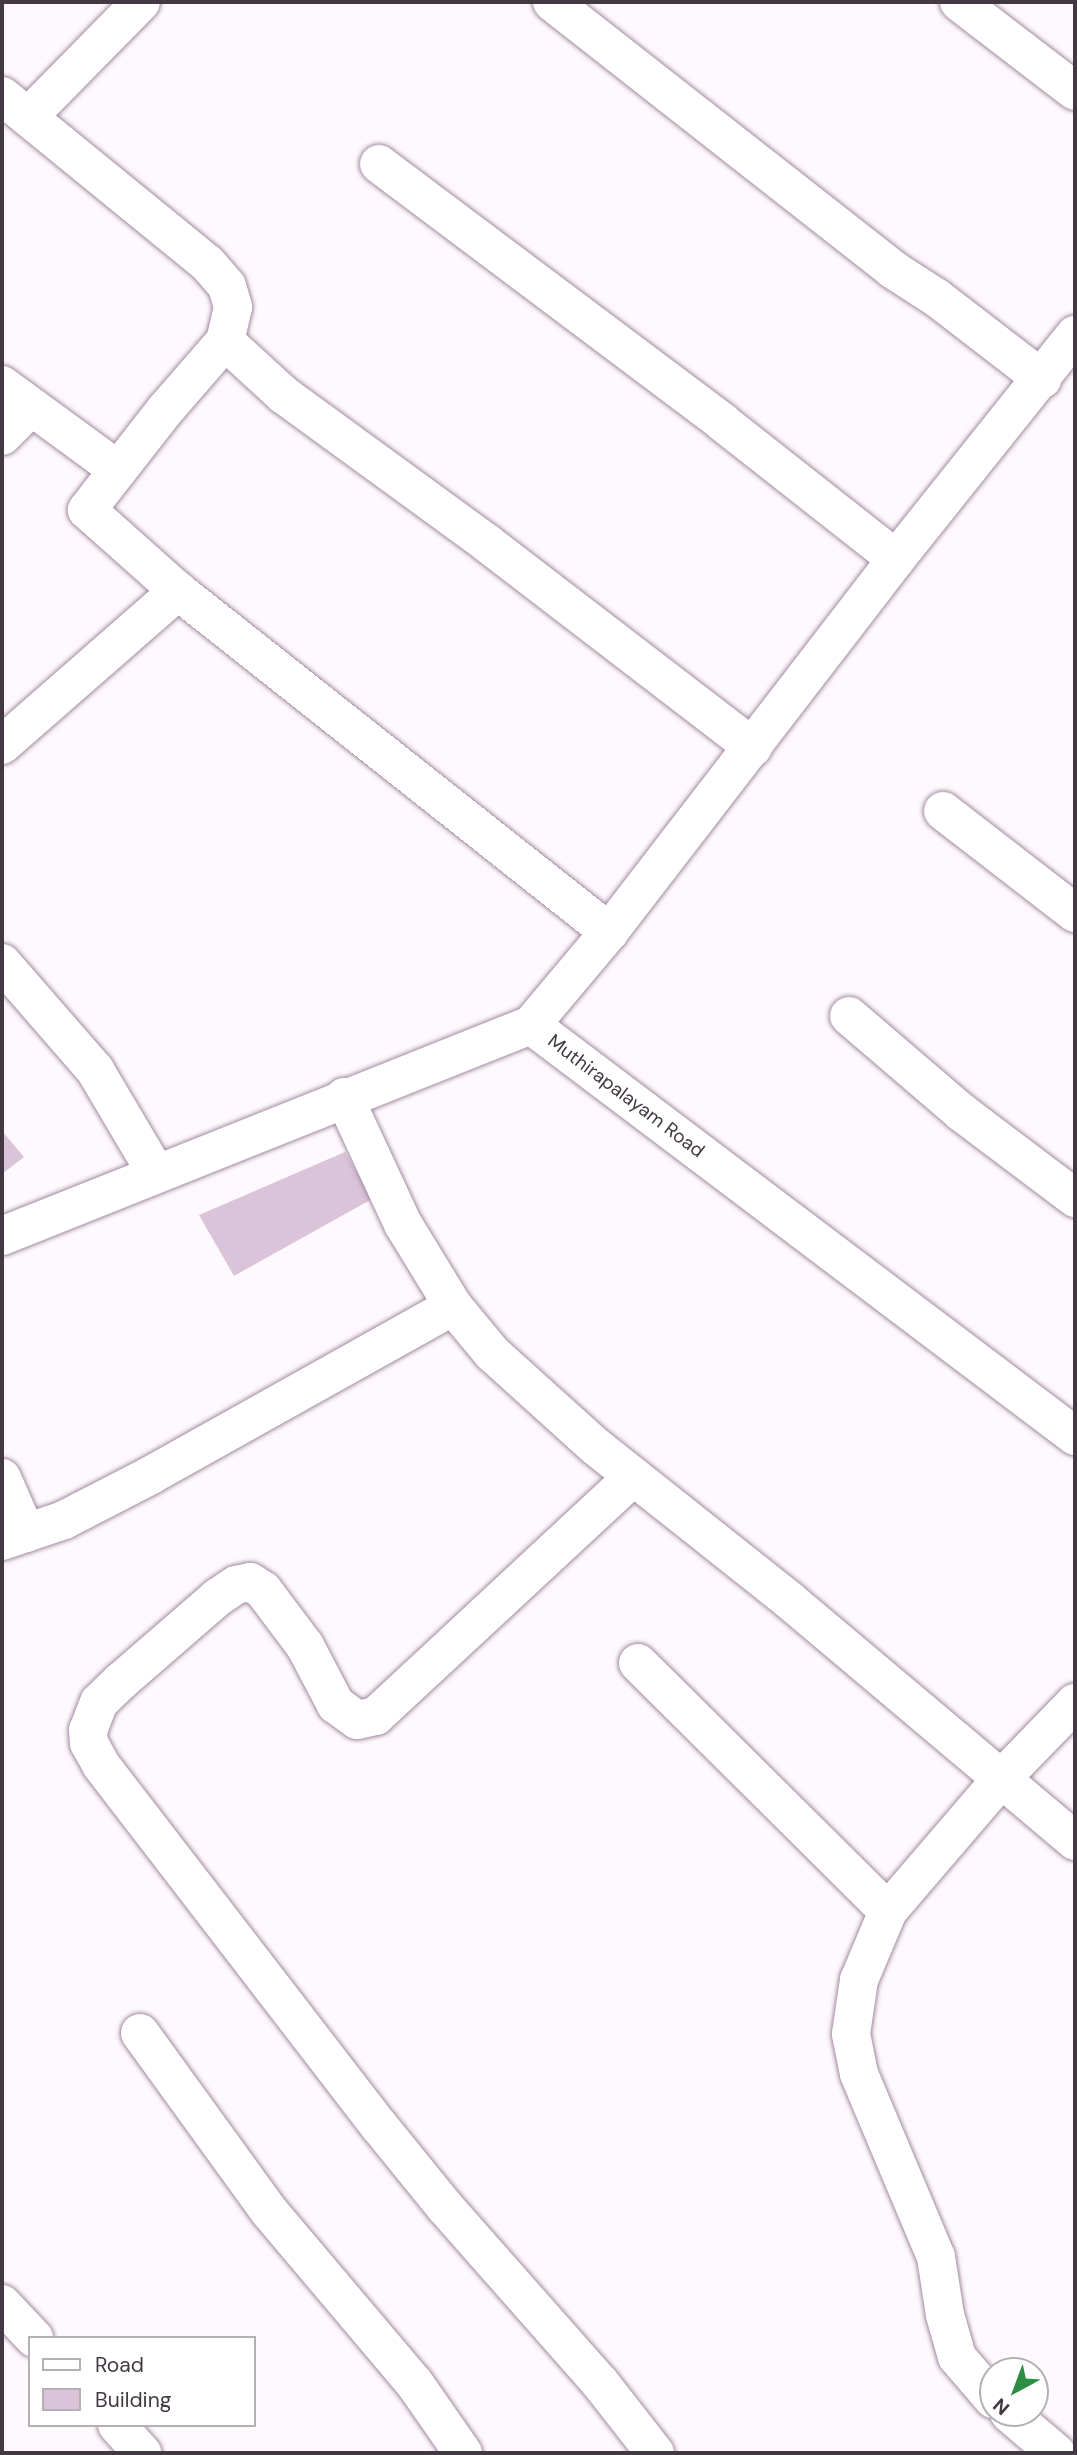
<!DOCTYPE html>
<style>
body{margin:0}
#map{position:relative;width:1077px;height:2455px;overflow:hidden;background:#fef9fd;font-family:"DM Sans",sans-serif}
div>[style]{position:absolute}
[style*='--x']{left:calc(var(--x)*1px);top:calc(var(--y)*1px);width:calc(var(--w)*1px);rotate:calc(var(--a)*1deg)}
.building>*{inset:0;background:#dbc3da}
.roads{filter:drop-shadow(0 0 2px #a18aa0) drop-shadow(0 0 2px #a18aa0)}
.minor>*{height:38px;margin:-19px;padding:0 19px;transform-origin:19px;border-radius:19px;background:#fff}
span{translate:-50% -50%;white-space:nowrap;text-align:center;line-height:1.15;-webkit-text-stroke:7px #fff;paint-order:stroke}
.street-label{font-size:19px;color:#433942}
.frame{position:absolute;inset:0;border:4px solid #433942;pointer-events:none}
.legend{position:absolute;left:28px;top:2336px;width:228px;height:91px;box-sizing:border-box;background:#fff;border:2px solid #b4b0b3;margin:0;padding:9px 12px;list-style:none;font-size:21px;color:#433942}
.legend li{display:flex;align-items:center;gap:14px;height:35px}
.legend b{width:35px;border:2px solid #b4b0b3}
.north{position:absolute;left:979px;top:2357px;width:70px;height:70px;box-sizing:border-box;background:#fff;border:2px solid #b4b0b3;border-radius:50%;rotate:221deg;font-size:19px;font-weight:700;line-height:28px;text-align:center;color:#433942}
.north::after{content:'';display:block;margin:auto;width:24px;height:32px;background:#2a8e43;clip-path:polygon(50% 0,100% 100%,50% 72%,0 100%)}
</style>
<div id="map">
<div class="building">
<div style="clip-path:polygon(2px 1131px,24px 1157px,2px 1174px)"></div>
<div style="clip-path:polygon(345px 1152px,372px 1199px,234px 1276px,199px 1215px)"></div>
</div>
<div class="roads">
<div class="minor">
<div style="--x:552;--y:2;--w:432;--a:38.1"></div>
<div style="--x:892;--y:269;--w:54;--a:32.8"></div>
<div style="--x:937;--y:298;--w:133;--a:37.6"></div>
<div style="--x:959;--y:2;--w:146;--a:37.5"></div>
<div style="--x:2;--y:96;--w:264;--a:39.2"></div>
<div style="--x:207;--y:263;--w:30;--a:49"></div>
<div style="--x:227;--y:286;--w:22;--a:74"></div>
<div style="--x:233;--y:307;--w:35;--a:103"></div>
<div style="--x:225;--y:341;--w:91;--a:131"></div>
<div style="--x:165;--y:410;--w:127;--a:128"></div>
<div style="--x:87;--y:510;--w:122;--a:41.7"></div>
<div style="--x:178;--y:591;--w:550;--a:38.35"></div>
<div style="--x:28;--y:117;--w:161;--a:-45.5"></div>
<div style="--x:379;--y:164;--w:429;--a:36.9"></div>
<div style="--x:722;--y:422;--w:221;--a:38.2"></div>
<div style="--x:225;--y:341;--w:80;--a:42.5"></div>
<div style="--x:284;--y:395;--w:253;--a:36.1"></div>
<div style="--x:488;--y:544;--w:334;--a:37.5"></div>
<div style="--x:2;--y:385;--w:144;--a:36.2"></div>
<div style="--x:2;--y:436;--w:41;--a:-45"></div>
<div style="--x:2;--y:745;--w:234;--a:-41.2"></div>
<div style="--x:943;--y:811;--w:167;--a:37.7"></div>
<div style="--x:2;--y:963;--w:142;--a:49"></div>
<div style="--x:95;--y:1070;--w:120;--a:59.4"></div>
<div style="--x:849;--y:1016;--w:148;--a:40.6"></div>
<div style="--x:961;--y:1112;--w:143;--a:37"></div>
<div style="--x:531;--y:1025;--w:682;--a:37.07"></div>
<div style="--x:344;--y:1097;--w:140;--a:65.1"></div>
<div style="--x:403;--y:1224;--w:96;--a:58.6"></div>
<div style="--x:453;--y:1306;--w:61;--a:50.3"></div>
<div style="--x:492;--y:1353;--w:139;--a:42.1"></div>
<div style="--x:595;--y:1446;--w:248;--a:38.4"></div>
<div style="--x:789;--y:1600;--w:374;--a:40.1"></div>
<div style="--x:2;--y:1236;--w:570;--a:-21.75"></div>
<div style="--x:531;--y:1025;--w:121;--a:-50"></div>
<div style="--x:609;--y:932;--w:471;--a:-52.4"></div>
<div style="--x:896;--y:559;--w:287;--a:-51.4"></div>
<div style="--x:633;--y:1477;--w:351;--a:137.1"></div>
<div style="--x:376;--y:1716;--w:19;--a:168"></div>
<div style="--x:357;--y:1720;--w:26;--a:-144"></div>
<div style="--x:336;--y:1705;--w:67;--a:-117.7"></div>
<div style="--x:305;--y:1646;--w:70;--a:-126.9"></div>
<div style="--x:263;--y:1590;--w:15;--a:-148"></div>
<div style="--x:250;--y:1582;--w:14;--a:168"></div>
<div style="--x:236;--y:1585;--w:22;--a:146"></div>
<div style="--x:218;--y:1597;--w:128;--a:139.1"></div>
<div style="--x:121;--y:1681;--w:30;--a:136"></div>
<div style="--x:99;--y:1702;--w:30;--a:111"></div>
<div style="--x:88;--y:1730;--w:13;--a:86"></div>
<div style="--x:89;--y:1743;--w:25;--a:61"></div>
<div style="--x:101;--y:1765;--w:457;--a:52.4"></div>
<div style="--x:380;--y:2127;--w:103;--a:50.9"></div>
<div style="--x:445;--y:2207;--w:236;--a:48.6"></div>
<div style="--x:601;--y:2384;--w:88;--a:52"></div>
<div style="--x:2;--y:1478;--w:60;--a:66.4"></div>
<div style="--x:2;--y:1541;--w:65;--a:-18.7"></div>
<div style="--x:64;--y:1520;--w:98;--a:-27.3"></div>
<div style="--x:151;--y:1475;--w:346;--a:-29.2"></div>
<div style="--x:638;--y:1663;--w:352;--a:44.8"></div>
<div style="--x:140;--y:2033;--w:218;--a:54.1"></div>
<div style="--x:268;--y:2210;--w:228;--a:49.8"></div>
<div style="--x:415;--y:2384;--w:84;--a:55.2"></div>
<div style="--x:2;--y:2304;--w:47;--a:46.7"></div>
<div style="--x:993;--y:2399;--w:55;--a:-130.6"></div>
<div style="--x:957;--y:2357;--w:44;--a:-105.9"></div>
<div style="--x:945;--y:2315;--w:59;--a:-98.8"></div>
<div style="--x:936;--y:2257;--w:199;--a:-112.8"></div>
<div style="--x:859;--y:2074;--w:41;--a:-101.3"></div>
<div style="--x:851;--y:2034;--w:55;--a:-81.6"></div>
<div style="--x:859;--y:1980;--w:75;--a:-67.2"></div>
<div style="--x:888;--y:1911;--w:175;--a:-49.4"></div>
<div style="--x:1002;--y:1778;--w:105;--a:-45.8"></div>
<div style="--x:1009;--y:2413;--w:62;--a:40.4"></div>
<div style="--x:117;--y:2425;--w:38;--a:48"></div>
</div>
</div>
<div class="street-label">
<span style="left:626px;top:1096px;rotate:37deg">Muthirapalayam Road</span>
</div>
<div class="frame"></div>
<ul class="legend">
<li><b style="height:9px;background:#fff"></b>Road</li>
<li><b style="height:19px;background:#dbc3da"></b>Building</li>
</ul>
<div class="north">N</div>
</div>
